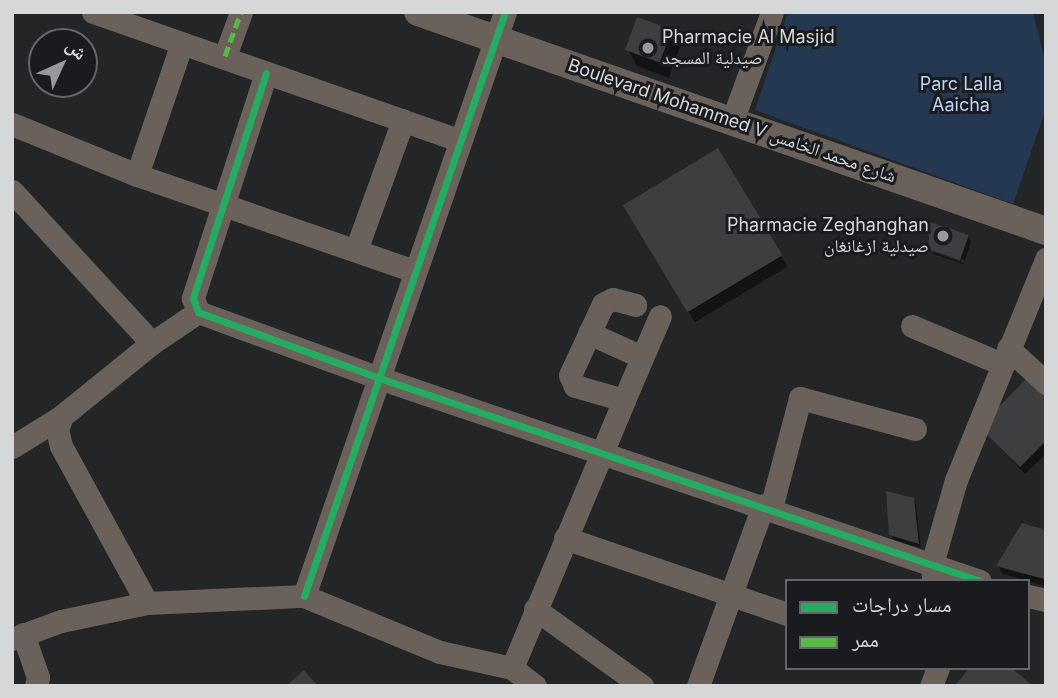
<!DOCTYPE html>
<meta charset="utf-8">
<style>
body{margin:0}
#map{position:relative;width:1058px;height:698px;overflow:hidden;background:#232527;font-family:Inter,"Noto Naskh Arabic",sans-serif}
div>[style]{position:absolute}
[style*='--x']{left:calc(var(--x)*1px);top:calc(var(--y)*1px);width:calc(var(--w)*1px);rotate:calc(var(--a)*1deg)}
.green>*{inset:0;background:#243951}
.shadow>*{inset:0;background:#0007;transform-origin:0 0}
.building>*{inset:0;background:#3c3e3f;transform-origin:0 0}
.minor>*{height:23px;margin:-11.5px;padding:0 11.5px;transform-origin:11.5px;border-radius:11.5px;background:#6a625a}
.major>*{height:28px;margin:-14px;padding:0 14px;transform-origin:14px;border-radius:14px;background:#6a625a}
.quiet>*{height:5px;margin-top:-2.5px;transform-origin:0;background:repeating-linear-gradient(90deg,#58b947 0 10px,transparent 0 15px)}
.cycleway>*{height:7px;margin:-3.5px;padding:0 3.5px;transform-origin:3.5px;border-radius:3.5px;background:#26ab63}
.dots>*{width:19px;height:19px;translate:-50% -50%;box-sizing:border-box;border:4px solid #191b1f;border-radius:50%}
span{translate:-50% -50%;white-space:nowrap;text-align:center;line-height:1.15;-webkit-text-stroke:6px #191b1f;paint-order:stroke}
.poi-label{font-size:18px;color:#d5d7d9}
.left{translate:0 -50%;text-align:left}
.right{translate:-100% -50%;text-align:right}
.park-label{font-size:18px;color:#b9d4f5}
.street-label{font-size:18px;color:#d5d7d9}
.frame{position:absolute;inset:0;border:14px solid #d5d7d9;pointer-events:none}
.legend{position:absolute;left:785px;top:579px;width:245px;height:91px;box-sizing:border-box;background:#191b1f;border:2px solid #646669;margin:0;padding:9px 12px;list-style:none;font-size:21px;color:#d5d7d9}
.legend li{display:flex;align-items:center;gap:14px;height:35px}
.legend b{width:35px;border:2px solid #646669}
.north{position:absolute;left:28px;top:28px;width:70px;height:70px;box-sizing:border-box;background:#191b1f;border:2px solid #646669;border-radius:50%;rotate:45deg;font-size:19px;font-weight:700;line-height:28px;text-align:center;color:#d5d7d9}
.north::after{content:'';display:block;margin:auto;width:24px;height:32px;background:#97999b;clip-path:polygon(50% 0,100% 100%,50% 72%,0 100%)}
</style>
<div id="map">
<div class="green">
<div style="clip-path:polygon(788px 12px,1033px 12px,1046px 65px,1046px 109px,1013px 204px,755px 110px)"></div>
</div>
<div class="shadow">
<div style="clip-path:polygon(671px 31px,680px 47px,669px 78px,637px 66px,628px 50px)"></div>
<div style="left:718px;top:151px;width:135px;height:108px;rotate:59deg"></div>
<div style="clip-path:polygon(968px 236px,971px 242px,965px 260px,931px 248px)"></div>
<div style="clip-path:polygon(932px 252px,964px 263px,963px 264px,933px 254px)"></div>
<div style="clip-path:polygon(1046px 397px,1046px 454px,1025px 474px,981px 427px)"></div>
<div style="clip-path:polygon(913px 500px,916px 505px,921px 548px,894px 540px,891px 534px)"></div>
<div style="clip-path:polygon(1046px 532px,1046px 586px,1003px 574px,998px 566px)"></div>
</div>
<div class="building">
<div style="left:637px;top:17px;width:37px;height:35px;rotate:20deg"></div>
<div style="left:718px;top:148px;width:125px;height:111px;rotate:59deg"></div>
<div style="clip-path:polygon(930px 222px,969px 235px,960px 260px,928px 249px)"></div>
<div style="clip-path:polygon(1028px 377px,1046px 395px,1046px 441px,1020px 467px,979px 427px)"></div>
<div style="clip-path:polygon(886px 491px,914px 498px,919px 544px,889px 535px)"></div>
<div style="clip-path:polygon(1022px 523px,1046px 530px,1044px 579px,996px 566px)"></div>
<div style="clip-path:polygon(969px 668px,1012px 668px,1033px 686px,955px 686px)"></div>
<div style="clip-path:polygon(304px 670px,318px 686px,286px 686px)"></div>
</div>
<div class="minor">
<div style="--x:93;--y:12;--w:388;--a:19.3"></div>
<div style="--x:225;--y:56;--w:47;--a:-70"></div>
<div style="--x:266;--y:73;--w:237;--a:108"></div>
<div style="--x:193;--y:298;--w:15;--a:70"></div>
<div style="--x:198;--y:312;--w:193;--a:20"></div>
<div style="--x:379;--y:378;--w:634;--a:18.66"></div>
<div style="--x:732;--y:121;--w:116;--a:-69.8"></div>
<div style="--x:12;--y:124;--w:135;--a:22.2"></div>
<div style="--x:137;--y:175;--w:294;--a:19.1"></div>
<div style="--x:137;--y:175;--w:139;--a:-71.2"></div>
<div style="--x:12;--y:191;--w:207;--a:47.4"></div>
<div style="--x:152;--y:343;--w:116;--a:141"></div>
<div style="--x:62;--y:416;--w:14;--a:111"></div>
<div style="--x:57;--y:429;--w:17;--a:77"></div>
<div style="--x:61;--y:446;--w:179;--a:61.3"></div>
<div style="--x:356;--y:250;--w:138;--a:-70.1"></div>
<div style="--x:912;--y:326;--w:98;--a:22.9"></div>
<div style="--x:589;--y:333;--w:58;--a:24.4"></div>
<div style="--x:152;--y:343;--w:55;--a:-34"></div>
<div style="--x:1008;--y:348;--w:52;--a:42.6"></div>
<div style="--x:624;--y:400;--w:91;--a:-66.8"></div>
<div style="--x:12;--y:447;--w:59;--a:-31.8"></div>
<div style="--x:771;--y:508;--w:114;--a:-75.2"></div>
<div style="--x:800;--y:398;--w:119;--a:15.1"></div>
<div style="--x:565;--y:538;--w:235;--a:18.9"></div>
<div style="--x:933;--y:578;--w:14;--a:-94"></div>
<div style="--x:932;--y:564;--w:87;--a:-74.1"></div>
<div style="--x:956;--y:480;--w:239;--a:-67.8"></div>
<div style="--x:304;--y:596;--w:618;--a:-71.01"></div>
<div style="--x:1028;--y:596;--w:18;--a:13"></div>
<div style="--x:535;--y:609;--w:132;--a:35.7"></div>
<div style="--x:23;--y:634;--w:46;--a:70.8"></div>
<div style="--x:38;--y:677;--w:9;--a:103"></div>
<div style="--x:12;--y:639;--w:52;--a:-20.2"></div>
<div style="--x:61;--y:621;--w:88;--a:-11.8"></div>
<div style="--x:147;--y:603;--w:157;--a:-2.6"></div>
<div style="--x:304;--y:596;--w:147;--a:22.4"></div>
<div style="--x:440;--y:652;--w:74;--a:12.5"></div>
<div style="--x:512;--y:668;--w:29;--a:38"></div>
<div style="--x:512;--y:668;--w:290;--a:-67.3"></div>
<div style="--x:624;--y:400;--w:51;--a:-164.1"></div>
<div style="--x:575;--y:386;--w:12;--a:-114"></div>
<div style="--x:570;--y:375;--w:78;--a:-65.1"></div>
<div style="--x:603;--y:304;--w:11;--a:-27"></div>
<div style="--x:613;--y:299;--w:23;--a:15"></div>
<div style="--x:698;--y:686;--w:192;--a:-70.2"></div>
<div style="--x:931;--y:686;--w:19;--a:-69"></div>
</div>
<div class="major">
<div style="--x:418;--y:12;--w:665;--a:19.22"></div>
</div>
<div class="quiet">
<div style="--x:225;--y:56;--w:47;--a:-70"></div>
</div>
<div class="cycleway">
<div style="--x:266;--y:73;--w:237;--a:108"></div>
<div style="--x:193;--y:298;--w:15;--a:70"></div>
<div style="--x:198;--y:312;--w:193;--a:20"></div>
<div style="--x:379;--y:378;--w:634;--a:18.66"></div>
<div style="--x:304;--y:596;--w:618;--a:-71.01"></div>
</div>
<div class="dots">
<div style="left:648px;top:48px;background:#97999b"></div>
<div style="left:943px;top:236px;background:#97999b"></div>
</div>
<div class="poi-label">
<span class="left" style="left:662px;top:48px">Pharmacie Al Masjid<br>صيدلية المسجد</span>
<span class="right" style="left:929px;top:236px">Pharmacie Zeghanghan<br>صيدلية ازغانغان</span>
</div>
<div class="park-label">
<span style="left:961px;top:95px">Parc Lalla<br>Aaicha</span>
</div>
<div class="street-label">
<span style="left:732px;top:121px;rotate:19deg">Boulevard Mohammed V شارع محمد الخامس</span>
</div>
<div class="frame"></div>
<ul class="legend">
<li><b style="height:9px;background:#26ab63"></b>مسار دراجات</li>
<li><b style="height:9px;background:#58b947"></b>ممر</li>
</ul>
<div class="north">ش</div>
</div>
